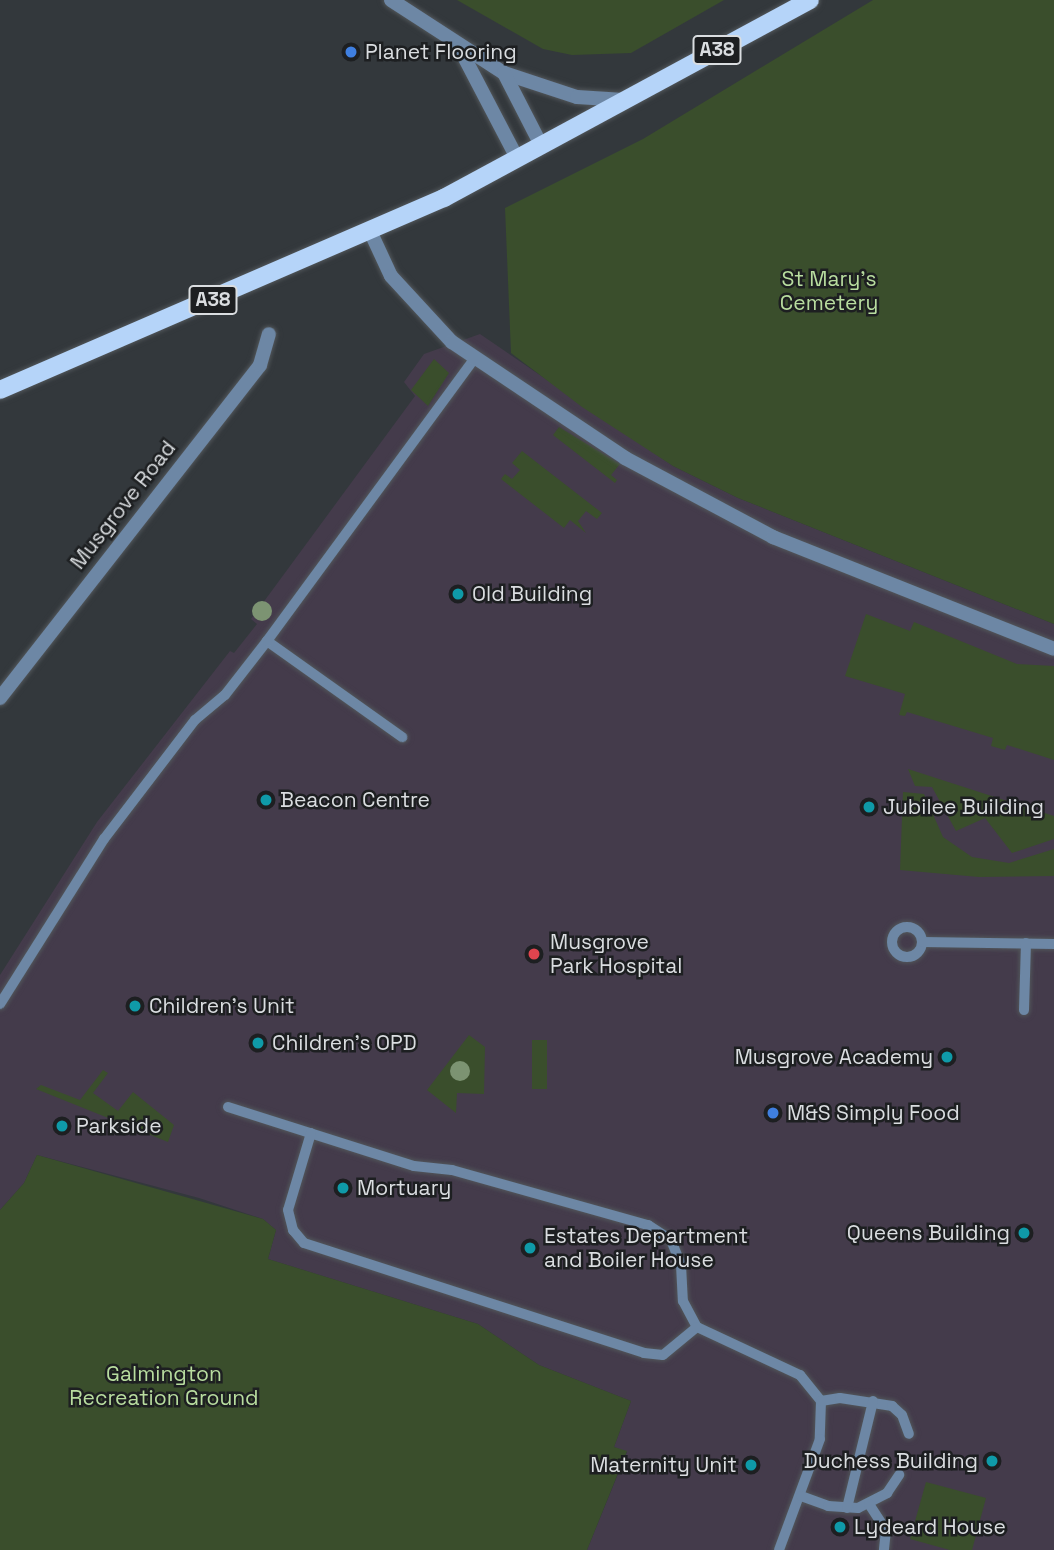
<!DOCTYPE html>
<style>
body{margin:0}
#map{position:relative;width:1054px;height:1550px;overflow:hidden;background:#33383c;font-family:"Space Grotesk",sans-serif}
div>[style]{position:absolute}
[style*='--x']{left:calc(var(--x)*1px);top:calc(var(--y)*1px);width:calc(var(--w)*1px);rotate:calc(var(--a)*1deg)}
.medical>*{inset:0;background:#443b4b}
.green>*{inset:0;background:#3a4e2c;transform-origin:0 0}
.roads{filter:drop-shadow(0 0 2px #51565a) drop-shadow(0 0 2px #51565a)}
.service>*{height:10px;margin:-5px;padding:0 5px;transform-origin:5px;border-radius:5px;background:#6d87a5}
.service>.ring{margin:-5px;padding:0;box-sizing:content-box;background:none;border:10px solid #6d87a5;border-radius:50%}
.minor>*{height:14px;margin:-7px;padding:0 7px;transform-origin:7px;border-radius:7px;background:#6d87a5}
.tertiary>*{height:14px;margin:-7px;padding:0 7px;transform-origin:7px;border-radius:7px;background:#6d87a5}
.primary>*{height:18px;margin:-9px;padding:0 9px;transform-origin:9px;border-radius:9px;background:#b5d4f9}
.trees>*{width:20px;height:20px;margin:-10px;border-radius:50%;background:#7c9372}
.dots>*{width:19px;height:19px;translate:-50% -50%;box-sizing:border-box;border:4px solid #1d1f21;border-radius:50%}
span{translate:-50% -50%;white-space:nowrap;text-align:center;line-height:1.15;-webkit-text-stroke:5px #1d1f21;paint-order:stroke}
.shield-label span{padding:2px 5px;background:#1d1f21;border:2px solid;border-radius:5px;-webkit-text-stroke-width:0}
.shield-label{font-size:19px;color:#dadde0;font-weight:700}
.poi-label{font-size:21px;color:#dadde0}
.left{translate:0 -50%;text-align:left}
.right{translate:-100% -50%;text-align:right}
.park-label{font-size:21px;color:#b8dd9f}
.street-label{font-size:21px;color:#dadde0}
</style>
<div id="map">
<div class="medical">
<div style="clip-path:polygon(480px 334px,673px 466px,738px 498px,1054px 624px,1054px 1550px,587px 1550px,627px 1452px,614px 1447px,631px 1401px,539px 1365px,478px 1324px,268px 1259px,276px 1230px,263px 1219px,199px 1198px,37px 1155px,24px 1183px,0 1210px,0 975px,97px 822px,230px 651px,234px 653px,257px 624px,251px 619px,415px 396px,404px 382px,424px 354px)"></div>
</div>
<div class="green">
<div style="clip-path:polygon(457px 0,724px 0,631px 53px,572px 55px,543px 49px)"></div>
<div style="clip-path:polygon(873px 0,1054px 0,1054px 624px,738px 498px,673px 466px,582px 407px,511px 353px,505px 208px,643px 139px)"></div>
<div style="clip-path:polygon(434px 359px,449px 373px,428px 406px,411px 390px)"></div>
<div style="clip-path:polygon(559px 427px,620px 464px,611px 475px,617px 480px,615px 483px,553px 435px)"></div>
<div style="clip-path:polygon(522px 451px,602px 513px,597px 519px,586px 511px,578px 521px,586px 533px,570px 520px,564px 528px,501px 479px,505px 474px,512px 479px,520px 470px,512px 463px)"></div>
<div style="clip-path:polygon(866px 614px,910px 631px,914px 622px,1017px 664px,1054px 666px,1054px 760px,1007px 745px,1005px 750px,991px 746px,993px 738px,907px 712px,905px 716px,899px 715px,905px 694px,845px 676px)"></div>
<div style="clip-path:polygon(908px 769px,1054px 816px,1054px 839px,1012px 853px,985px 818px,956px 831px,932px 787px,915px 786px)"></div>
<div style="clip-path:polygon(903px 792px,924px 794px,943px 837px,972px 857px,1009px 863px,1054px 849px,1054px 876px,979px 877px,900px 870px)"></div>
<div style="clip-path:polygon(469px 1035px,485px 1047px,484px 1094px,457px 1093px,456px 1113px,427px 1090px)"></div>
<div style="left:532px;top:1040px;width:15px;height:49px"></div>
<div style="clip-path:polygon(103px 1070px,108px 1073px,93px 1093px,118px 1111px,133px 1092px,174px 1125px,168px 1142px,36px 1089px,41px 1085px,80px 1100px)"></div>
<div style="clip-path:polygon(37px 1155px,263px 1219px,276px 1230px,268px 1259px,478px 1324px,539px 1365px,631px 1401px,614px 1447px,627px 1451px,587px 1550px,0 1550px,0 1210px,24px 1183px)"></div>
<div style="clip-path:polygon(926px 1482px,986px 1498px,972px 1550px,950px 1550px,910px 1539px)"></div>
</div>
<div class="roads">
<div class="service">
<div style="--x:267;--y:641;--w:166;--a:35.4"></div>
<div class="ring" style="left:892px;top:927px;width:20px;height:20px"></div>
<div style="--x:923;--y:942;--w:131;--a:0.9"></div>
<div style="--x:0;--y:1004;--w:195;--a:-57.8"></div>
<div style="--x:104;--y:839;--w:150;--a:-52.6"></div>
<div style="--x:195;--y:720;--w:39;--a:-40"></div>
<div style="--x:225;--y:695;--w:68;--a:-52.1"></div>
<div style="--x:267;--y:641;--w:350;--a:-53.7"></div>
<div style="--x:1024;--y:1010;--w:67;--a:-88.3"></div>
<div style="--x:228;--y:1107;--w:195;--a:17.6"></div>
<div style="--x:414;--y:1166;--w:38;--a:6"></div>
<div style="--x:452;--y:1170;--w:204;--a:15.7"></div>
<div style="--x:648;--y:1225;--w:27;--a:33"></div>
<div style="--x:671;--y:1240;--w:27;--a:68"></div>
<div style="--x:681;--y:1265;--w:36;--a:87"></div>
<div style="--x:683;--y:1301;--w:30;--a:62"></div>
<div style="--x:697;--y:1327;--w:114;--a:25"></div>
<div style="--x:800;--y:1375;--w:33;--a:51"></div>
<div style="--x:821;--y:1401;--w:38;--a:92"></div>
<div style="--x:820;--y:1439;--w:118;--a:110.3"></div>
<div style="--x:311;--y:1133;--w:80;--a:106.6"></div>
<div style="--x:288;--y:1210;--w:21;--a:76"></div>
<div style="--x:293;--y:1230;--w:17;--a:50"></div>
<div style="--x:304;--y:1243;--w:357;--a:17.9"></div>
<div style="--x:644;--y:1353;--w:19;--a:6"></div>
<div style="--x:663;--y:1355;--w:44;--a:-39.5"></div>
<div style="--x:821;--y:1401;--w:19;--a:-9"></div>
<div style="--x:840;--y:1398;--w:53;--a:8.7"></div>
<div style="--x:892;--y:1406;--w:13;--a:42"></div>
<div style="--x:902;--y:1415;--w:20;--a:70"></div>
<div style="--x:801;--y:1496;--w:29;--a:20"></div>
<div style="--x:828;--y:1506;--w:30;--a:4"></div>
<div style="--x:858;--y:1508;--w:33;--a:-27"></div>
<div style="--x:887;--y:1493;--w:22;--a:-56"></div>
<div style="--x:869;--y:1504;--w:31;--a:57"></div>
<div style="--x:886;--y:1530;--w:20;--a:96"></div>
<div style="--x:847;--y:1508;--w:110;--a:-76.3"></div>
</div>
<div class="minor">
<div style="--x:391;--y:0;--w:135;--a:32.9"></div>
<div style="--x:504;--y:73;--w:77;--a:18.2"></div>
<div style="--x:577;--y:97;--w:47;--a:3.7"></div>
<div style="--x:460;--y:49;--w:123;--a:62.4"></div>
<div style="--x:504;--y:73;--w:81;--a:62.8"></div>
<div style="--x:0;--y:698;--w:422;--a:-52"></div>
<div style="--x:260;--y:365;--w:32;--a:-74"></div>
</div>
<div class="tertiary">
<div style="--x:371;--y:233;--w:47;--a:65.1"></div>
<div style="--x:391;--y:276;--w:90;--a:47.3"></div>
<div style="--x:452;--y:342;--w:208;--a:33.8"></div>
<div style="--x:625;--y:458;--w:168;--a:28.1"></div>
<div style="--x:773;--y:537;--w:302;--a:21.7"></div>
</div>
<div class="primary">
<div style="--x:0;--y:390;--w:484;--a:-23.4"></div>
<div style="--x:444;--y:198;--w:416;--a:-28.4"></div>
</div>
</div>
<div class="trees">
<div style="left:262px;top:611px"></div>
<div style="left:460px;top:1071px"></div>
</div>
<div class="dots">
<div style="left:351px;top:52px;background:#3f7fe0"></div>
<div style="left:458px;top:594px;background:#0f9aa8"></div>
<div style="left:266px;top:800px;background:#0f9aa8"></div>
<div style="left:869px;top:807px;background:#0f9aa8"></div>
<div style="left:534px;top:954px;background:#e0444e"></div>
<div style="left:135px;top:1006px;background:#0f9aa8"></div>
<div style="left:258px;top:1043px;background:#0f9aa8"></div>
<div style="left:947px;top:1057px;background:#0f9aa8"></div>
<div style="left:773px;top:1113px;background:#3f7fe0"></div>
<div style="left:62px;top:1126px;background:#0f9aa8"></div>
<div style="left:343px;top:1188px;background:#0f9aa8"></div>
<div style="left:1024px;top:1233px;background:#0f9aa8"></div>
<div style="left:530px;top:1248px;background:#0f9aa8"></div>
<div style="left:992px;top:1461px;background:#0f9aa8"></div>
<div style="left:751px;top:1465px;background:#0f9aa8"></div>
<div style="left:840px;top:1527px;background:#0f9aa8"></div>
</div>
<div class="shield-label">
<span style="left:717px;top:50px">A38</span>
<span style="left:213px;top:300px">A38</span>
</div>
<div class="poi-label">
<span class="left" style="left:365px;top:52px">Planet Flooring</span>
<span class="left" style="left:472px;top:594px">Old Building</span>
<span class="left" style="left:280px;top:800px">Beacon Centre</span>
<span class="left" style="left:883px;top:807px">Jubilee Building</span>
<span class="left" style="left:550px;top:954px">Musgrove<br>Park Hospital</span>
<span class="left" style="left:149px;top:1006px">Children's Unit</span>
<span class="left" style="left:272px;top:1043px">Children's OPD</span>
<span class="right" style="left:933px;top:1057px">Musgrove Academy</span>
<span class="left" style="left:787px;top:1113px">M&amp;S Simply Food</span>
<span class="left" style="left:76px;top:1126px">Parkside</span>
<span class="left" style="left:357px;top:1188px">Mortuary</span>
<span class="right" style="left:1010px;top:1233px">Queens Building</span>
<span class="left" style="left:544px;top:1248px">Estates Department<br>and Boiler House</span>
<span class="right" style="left:978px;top:1461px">Duchess Building</span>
<span class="right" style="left:737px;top:1465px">Maternity Unit</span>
<span class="left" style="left:854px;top:1527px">Lydeard House</span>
</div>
<div class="park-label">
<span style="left:829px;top:291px">St Mary's<br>Cemetery</span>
<span style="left:164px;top:1386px">Galmington<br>Recreation Ground</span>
</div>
<div class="street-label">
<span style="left:123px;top:505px;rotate:-52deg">Musgrove Road</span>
</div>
</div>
